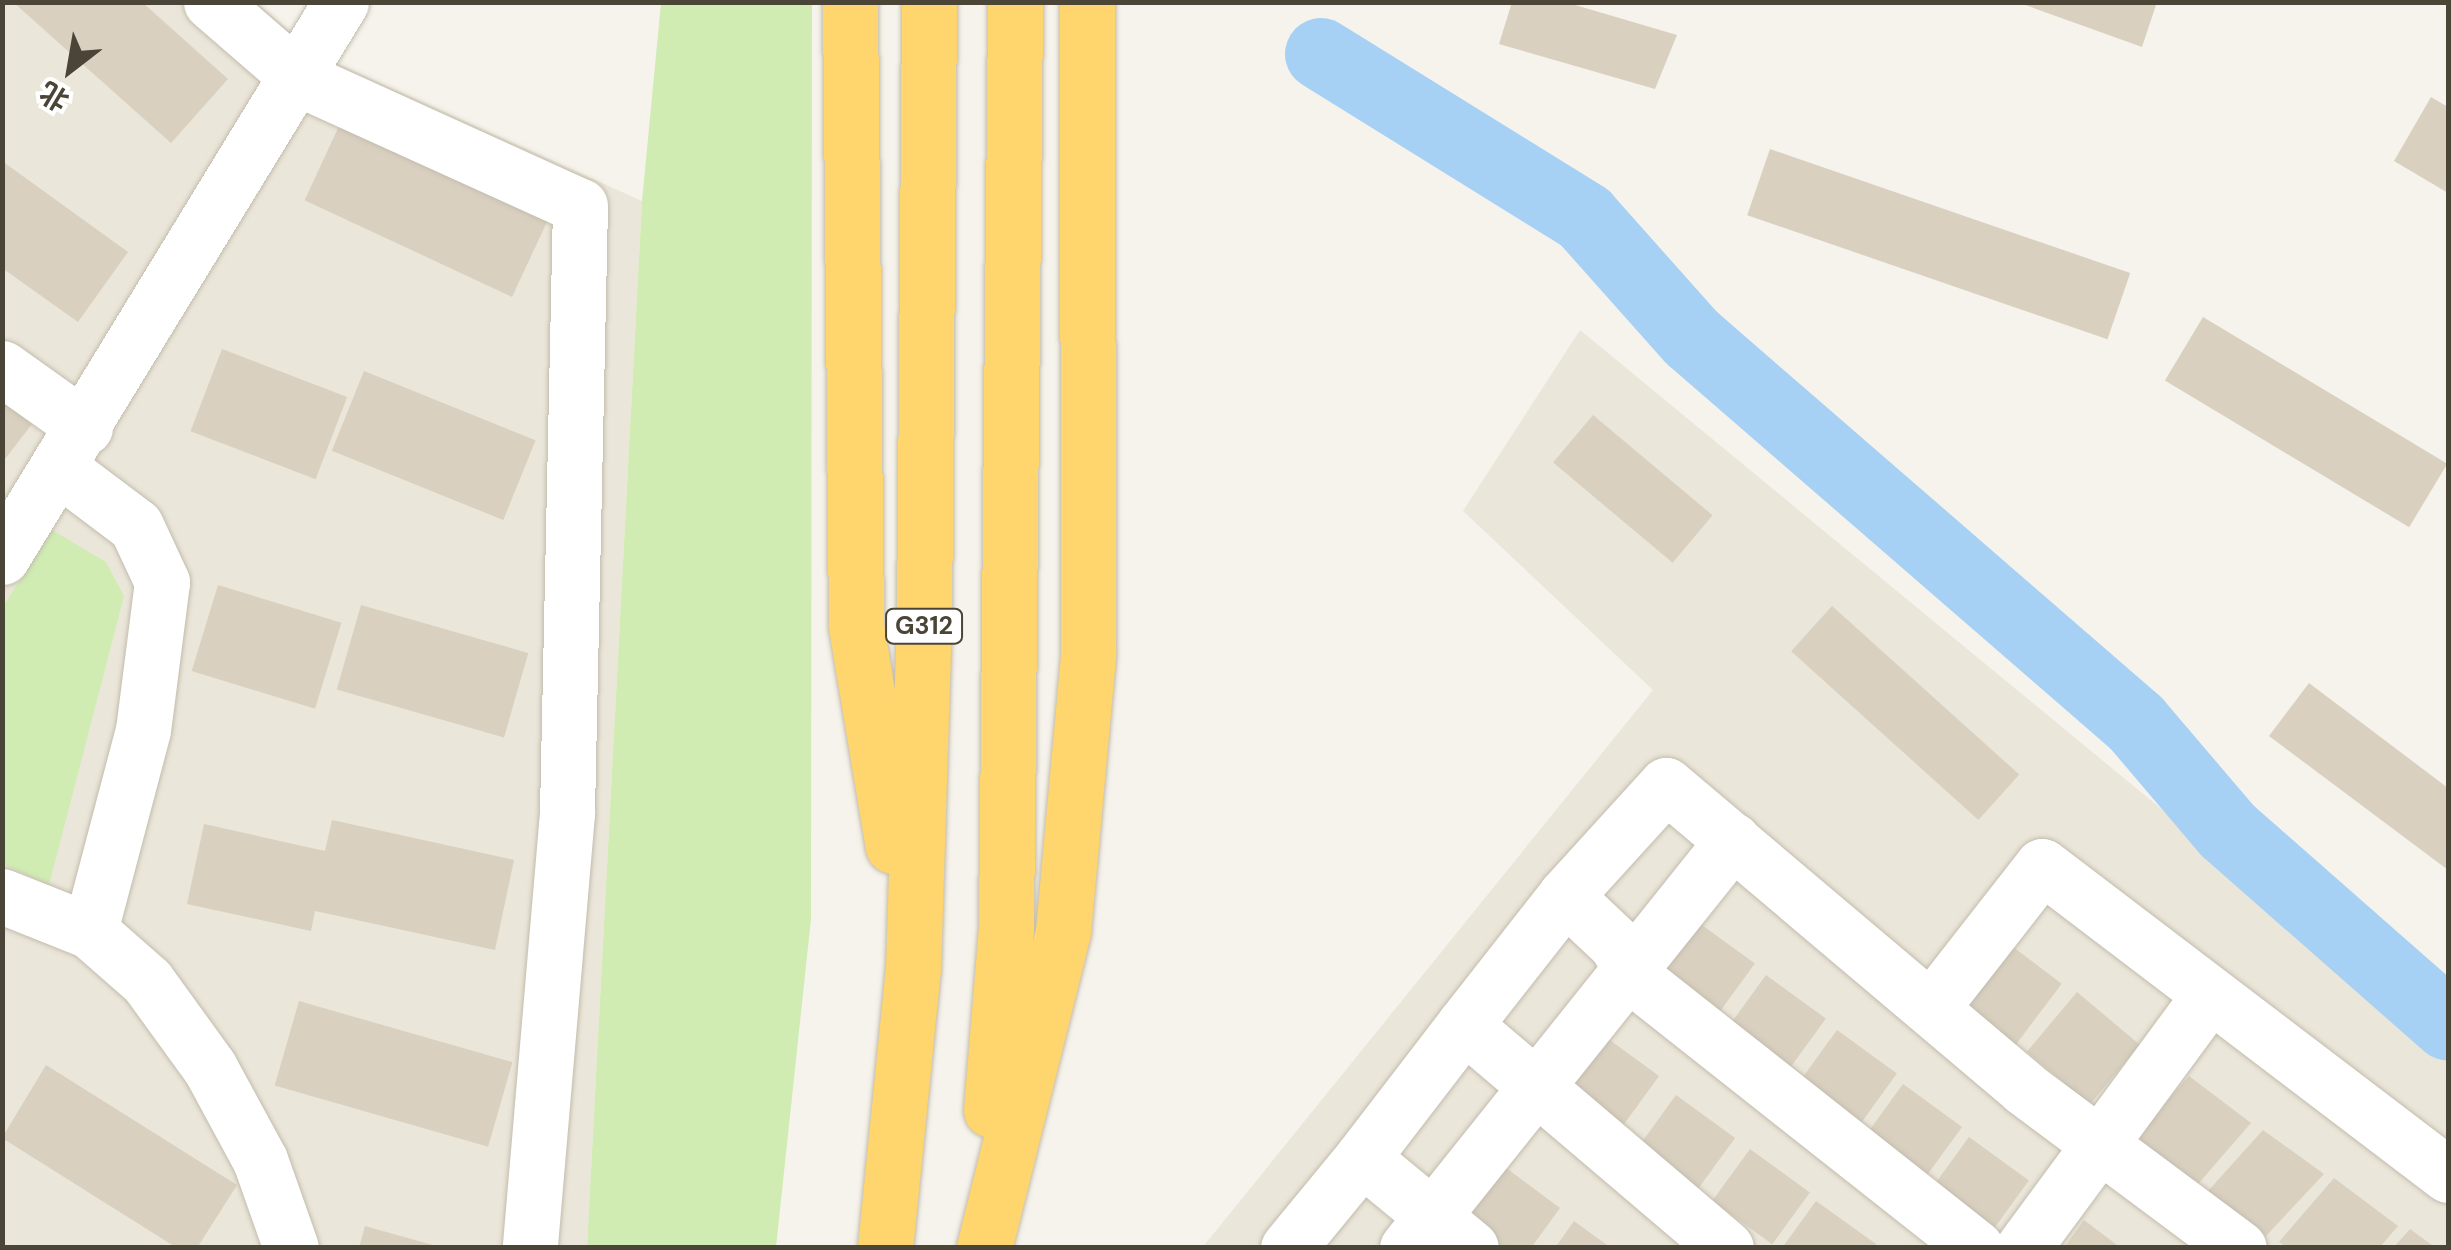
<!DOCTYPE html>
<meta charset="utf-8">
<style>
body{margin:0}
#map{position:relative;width:2451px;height:1250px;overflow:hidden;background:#f6f3ec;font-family:"DM Sans","Noto Sans SC",sans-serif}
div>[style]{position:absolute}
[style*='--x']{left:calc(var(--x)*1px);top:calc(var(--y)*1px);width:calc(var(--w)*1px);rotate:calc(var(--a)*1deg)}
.residential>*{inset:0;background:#eae6d9}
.green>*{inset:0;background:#d0ecb3}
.river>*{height:72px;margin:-36px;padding:0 36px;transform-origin:36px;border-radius:36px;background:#a7d1f4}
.building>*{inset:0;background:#d9d0c0;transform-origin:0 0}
.roads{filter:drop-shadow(0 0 2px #c3bcad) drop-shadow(0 0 2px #c3bcad)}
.minor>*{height:55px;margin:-27.5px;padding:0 27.5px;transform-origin:27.5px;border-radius:27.5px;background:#fff}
.highway>*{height:55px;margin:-27.5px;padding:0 27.5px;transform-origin:27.5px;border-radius:27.5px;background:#ffd56e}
span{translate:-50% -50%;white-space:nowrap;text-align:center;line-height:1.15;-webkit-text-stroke:10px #fff;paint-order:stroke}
.shield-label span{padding:2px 8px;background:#fff;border:2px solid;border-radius:8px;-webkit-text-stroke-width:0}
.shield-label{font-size:25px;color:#4b4538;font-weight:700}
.frame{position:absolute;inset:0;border:5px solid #4b4538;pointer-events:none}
.north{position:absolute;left:20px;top:20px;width:100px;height:100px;-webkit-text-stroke:8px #fff;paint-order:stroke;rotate:211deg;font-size:28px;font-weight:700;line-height:40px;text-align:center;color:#4b4538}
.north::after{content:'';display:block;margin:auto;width:35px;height:45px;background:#4b4538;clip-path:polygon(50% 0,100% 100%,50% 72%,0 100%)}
</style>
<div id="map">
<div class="residential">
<div style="clip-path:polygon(2px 3px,258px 3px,314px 53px,642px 201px,587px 1247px,3px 1247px)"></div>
<div style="clip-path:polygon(1580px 330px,2448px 1045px,2448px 1247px,1202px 1248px,1653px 690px,1463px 511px)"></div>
</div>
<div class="green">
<div style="clip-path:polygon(661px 3px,812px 3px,811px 919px,776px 1247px,587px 1247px,642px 201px)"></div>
<div style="clip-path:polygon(52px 530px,106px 562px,124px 596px,49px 885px,3px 864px,2px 608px)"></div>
</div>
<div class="river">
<div style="--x:1321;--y:54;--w:311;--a:31.8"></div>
<div style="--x:1585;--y:218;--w:161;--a:48.3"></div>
<div style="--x:1692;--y:338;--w:588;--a:40.93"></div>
<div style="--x:2136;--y:723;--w:142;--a:49.6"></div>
<div style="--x:2228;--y:831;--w:293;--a:41.3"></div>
</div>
<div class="building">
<div style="clip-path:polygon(13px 2px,142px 2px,228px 79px,171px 143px)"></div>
<div style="clip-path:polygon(1512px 2px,1565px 2px,1677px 35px,1655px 89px,1499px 44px)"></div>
<div style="clip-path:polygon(2017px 2px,2157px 2px,2142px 47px)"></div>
<div style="clip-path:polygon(2431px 97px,2448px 107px,2448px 193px,2394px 161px)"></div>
<div style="left:340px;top:124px;width:229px;height:84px;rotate:25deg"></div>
<div style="left:1770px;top:149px;width:381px;height:70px;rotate:19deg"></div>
<div style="clip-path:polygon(2px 161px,128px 252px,78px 322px,2px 268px)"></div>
<div style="left:2203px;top:317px;width:285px;height:74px;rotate:31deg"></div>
<div style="left:222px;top:349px;width:134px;height:88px;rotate:21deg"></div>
<div style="left:364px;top:371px;width:185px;height:86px;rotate:22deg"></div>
<div style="clip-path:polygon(2px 402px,32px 424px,2px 463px)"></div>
<div style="left:1593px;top:415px;width:156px;height:62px;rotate:40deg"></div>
<div style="left:218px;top:585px;width:129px;height:90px;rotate:17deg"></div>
<div style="left:361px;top:605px;width:174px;height:88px;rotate:16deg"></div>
<div style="left:1832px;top:606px;width:252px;height:61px;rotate:42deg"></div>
<div style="clip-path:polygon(2309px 683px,2448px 788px,2448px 870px,2269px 736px)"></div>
<div style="clip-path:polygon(332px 820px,514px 860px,495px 950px,315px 911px,311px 931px,187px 904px,204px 824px,325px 851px)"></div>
<div style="left:1695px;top:920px;width:74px;height:65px;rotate:36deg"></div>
<div style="left:2001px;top:938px;width:76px;height:76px;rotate:37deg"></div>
<div style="left:1766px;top:975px;width:74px;height:66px;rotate:36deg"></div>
<div style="left:2077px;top:992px;width:82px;height:78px;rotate:40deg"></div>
<div style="left:299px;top:1001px;width:222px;height:88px;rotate:16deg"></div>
<div style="left:1837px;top:1030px;width:74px;height:66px;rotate:36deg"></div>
<div style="left:1600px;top:1033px;width:73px;height:65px;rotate:36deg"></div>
<div style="clip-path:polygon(46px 1065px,237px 1185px,197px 1248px,177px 1248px,2px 1138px)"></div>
<div style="clip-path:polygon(2189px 1076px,2251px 1123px,2198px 1184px,2134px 1138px)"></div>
<div style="left:1903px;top:1084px;width:73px;height:66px;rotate:36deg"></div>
<div style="left:1676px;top:1095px;width:73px;height:66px;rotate:36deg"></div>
<div style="clip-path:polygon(2263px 1130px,2324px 1174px,2266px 1236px,2208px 1191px)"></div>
<div style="left:1969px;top:1137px;width:74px;height:66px;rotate:36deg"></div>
<div style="left:1750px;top:1149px;width:74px;height:64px;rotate:36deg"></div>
<div style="clip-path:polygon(1501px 1164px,1560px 1208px,1531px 1248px,1504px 1248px,1462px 1217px)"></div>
<div style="clip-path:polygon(2334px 1178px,2398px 1226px,2379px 1248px,2287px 1248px,2279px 1242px)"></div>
<div style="clip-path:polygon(1816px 1201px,1876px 1244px,1873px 1248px,1782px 1248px)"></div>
<div style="clip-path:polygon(2084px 1220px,2121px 1248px,2064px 1248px)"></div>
<div style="clip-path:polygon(1574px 1221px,1611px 1248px,1555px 1248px)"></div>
<div style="clip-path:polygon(365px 1226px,436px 1246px,436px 1248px,359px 1248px)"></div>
<div style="clip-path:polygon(2410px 1229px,2436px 1248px,2393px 1248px)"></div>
</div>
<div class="roads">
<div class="minor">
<div style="--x:211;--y:2;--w:118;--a:40.9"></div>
<div style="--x:300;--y:79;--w:307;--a:24.4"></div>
<div style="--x:580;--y:206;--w:607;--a:91.23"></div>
<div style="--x:567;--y:813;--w:437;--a:94.9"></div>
<div style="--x:2;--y:368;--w:102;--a:35.4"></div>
<div style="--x:59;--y:468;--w:96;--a:37"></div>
<div style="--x:136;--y:526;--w:62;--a:65.1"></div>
<div style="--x:162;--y:582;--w:149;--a:97.3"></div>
<div style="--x:143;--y:730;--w:208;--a:104.8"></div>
<div style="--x:2;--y:557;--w:650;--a:-58.58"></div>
<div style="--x:2;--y:896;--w:95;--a:21.7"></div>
<div style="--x:90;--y:931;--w:76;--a:41.3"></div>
<div style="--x:147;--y:981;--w:107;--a:54.1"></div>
<div style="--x:210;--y:1068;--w:105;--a:61.5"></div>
<div style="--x:260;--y:1160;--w:93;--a:70.6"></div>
<div style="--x:1565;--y:896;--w:150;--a:-47.7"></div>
<div style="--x:1666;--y:785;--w:469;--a:40.2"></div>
<div style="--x:2024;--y:1088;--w:268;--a:36.7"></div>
<div style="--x:1931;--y:1008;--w:180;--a:-52"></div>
<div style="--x:2042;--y:866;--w:510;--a:37.27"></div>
<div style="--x:1464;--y:1025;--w:168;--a:127.5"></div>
<div style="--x:1362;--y:1158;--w:141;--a:39.5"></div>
<div style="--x:1288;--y:1248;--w:117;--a:-50.6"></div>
<div style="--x:1407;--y:1248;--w:522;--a:-51.37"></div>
<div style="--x:1726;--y:1248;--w:344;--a:-139.6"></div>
<div style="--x:1464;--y:1025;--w:164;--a:-51.9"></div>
<div style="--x:1565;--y:896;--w:70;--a:43.3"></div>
<div style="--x:1616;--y:944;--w:42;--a:59.7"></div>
<div style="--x:1637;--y:980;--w:432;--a:38.3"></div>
<div style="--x:2023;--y:1248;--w:313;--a:-53.6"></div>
</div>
<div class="highway">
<div style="--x:850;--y:2;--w:624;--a:89.45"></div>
<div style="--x:856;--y:626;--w:223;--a:80.5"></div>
<div style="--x:991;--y:1110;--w:182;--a:-85.3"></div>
<div style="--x:1006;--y:929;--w:927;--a:-89.44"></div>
<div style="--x:885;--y:1248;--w:280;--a:-84.3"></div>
<div style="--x:913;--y:969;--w:343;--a:-88.2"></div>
<div style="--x:924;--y:626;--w:624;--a:-89.54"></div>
<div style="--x:984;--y:1248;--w:327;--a:-76"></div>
<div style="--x:1063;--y:931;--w:278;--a:-84.8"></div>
<div style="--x:1088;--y:654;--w:652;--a:-90.09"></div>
</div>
</div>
<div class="shield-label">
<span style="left:924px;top:626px">G312</span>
</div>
<div class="frame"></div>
<div class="north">北</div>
</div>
